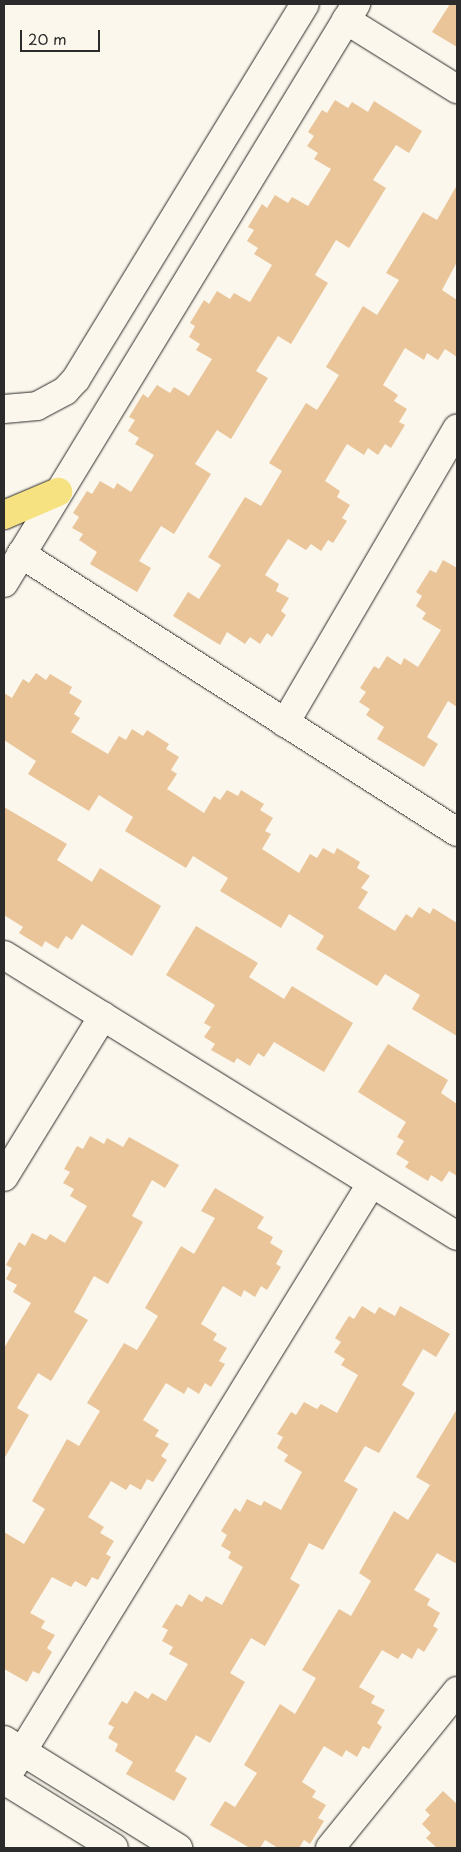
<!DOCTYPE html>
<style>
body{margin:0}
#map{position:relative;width:461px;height:1852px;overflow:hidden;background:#fbf7ec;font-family:"Playpen Sans",sans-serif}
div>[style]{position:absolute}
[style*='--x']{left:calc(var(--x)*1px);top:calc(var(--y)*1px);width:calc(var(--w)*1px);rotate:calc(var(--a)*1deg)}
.building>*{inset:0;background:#eac59a}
.roads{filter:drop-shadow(0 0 1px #2b2b2b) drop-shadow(0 0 1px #2b2b2b)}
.minor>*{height:28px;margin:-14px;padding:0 14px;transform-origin:14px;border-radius:14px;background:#fbf7ec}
.major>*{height:28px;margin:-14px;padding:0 14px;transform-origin:14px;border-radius:14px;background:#f7e281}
span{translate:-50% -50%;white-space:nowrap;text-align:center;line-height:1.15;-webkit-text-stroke:4px #fbf7ec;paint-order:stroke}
.frame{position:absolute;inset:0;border:5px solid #2b2b2b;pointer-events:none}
.scale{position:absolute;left:20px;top:30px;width:80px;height:22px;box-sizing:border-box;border:2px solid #2b2b2b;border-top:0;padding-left:6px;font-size:15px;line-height:18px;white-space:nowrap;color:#2b2b2b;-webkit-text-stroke:4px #fbf7ec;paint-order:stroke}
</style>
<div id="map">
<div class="building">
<div style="clip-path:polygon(450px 4px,457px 4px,457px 47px,432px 32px)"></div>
<div style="clip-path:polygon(335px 100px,348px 108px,352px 102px,368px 112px,374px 101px,422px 131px,409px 153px,396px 145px,373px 180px,386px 188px,349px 248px,336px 240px,315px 275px,328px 283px,291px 344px,278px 336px,256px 371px,268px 378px,231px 439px,217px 430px,195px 464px,211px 474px,174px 534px,161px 526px,139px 561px,151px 568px,137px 592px,90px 564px,97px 552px,79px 540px,83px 534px,72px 528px,79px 517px,73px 513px,87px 491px,92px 494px,100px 481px,114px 489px,117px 483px,131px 492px,154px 455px,135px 444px,139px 438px,128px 431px,135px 420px,129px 417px,143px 394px,148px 398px,157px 385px,170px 393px,174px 387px,189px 396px,212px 359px,196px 350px,200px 344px,189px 337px,195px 326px,190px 323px,204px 300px,209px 304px,217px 291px,230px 299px,234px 293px,250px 302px,272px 265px,254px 254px,258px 248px,247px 241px,254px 230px,248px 227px,262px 204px,267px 208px,275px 195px,288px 203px,292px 197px,308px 206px,331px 169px,314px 159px,318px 153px,307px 146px,314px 136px,308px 132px,322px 110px,327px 113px)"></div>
<div style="clip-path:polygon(457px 185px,457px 262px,442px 290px,457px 300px,457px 357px,445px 349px,438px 360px,427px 353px,424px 360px,405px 348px,383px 385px,398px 395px,394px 401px,407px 409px,399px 422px,405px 425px,391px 448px,385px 444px,378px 455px,368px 448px,364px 455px,347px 444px,325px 481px,340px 491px,337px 497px,350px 505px,342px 518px,347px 521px,333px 543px,328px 540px,321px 551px,311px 544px,306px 550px,288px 539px,265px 575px,279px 584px,276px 591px,289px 598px,281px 611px,286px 615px,272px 637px,267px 633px,260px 644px,250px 637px,245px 644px,227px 632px,220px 645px,173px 616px,188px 592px,199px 599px,221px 565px,208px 557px,245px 497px,261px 506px,282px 471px,269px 463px,306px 403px,317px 410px,339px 375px,326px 367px,363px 306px,377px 315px,399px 280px,386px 273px,423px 212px,437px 220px)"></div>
<div style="clip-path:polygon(443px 560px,457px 568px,457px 707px,448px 701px,427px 737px,438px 744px,424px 767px,377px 739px,384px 727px,366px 715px,370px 709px,359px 702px,366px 692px,360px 688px,374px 666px,379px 669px,387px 656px,401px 665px,404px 658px,418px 667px,441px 630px,422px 619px,426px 613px,416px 606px,422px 596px,416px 592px,430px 570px,436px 573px)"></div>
<div style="clip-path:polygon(36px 673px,46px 680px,50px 674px,72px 687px,69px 693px,82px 701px,74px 714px,80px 718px,71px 732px,108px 754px,119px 736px,126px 740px,132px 729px,143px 736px,147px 730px,169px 744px,166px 749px,179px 757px,171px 770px,177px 774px,167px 789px,204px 813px,214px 796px,220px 800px,227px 790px,238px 796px,241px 790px,264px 804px,260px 810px,273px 818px,265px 831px,271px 834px,262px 849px,299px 873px,310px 854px,317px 858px,323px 848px,334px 854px,337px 848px,360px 862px,357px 868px,370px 876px,361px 888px,368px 892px,358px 908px,395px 931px,406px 914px,412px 918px,419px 907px,430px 914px,433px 908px,457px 923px,457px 1036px,412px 1009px,420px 995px,385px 974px,377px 986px,316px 949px,324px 936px,289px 914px,281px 928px,220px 891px,228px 878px,193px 856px,186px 868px,125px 831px,133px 817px,99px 795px,89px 811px,28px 774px,36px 761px,4px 740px,4px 693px,12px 698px,23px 679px,29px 683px)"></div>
<div style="clip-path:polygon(4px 807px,67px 844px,57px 860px,92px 882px,100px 868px,161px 906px,132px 956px,82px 924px,72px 940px,66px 936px,58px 949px,45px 941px,42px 947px,19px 933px,23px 927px,4px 915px)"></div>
<div style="clip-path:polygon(196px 926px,258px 963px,249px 977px,284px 999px,292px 986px,353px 1023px,324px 1072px,274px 1042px,264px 1057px,258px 1053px,250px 1066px,237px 1058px,234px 1063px,211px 1050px,215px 1044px,204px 1037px,211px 1027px,204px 1023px,215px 1005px,166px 975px)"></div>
<div style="clip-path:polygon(388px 1044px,448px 1080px,441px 1093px,457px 1104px,457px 1176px,449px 1171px,442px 1182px,431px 1175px,428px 1181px,405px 1167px,409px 1162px,396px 1154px,404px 1141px,397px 1137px,406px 1122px,358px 1092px)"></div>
<div style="clip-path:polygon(90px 1136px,104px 1144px,107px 1138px,123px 1147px,129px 1137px,179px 1165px,165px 1188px,152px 1180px,132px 1216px,143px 1222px,108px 1284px,94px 1276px,74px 1312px,88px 1320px,51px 1381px,38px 1373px,17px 1408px,29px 1415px,4px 1459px,4px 1348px,31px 1303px,13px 1292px,17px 1285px,6px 1279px,12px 1268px,6px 1265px,19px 1242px,25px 1246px,32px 1233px,46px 1240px,50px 1234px,65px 1243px,87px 1206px,70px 1196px,74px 1189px,63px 1183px,70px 1172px,64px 1169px,77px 1146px,83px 1149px)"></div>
<div style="clip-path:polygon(215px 1188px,264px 1217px,257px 1228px,273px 1237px,270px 1243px,283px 1251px,276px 1264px,281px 1267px,267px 1290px,261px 1286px,255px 1297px,244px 1290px,241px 1297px,223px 1286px,201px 1324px,217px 1334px,213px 1340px,227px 1348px,219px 1361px,225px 1364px,211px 1387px,205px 1383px,199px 1394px,188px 1387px,184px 1394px,166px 1383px,143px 1420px,159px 1430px,155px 1436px,169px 1444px,161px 1456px,167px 1460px,153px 1482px,147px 1479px,141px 1490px,130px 1484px,126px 1490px,111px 1481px,88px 1517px,104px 1527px,100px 1533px,114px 1541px,106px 1554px,111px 1557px,98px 1580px,92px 1577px,86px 1587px,75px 1581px,71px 1587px,52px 1577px,30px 1613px,45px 1621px,41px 1628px,55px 1635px,47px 1648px,52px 1652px,39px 1674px,33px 1671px,27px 1682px,4px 1669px,4px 1532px,24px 1544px,45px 1509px,32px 1501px,67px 1439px,79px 1446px,100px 1411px,87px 1403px,124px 1343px,137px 1350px,158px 1316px,145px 1308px,181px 1246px,194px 1254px,215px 1218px,201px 1211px)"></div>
<div style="clip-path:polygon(362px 1306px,375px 1314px,379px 1307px,395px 1316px,400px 1306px,450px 1334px,436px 1357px,423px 1349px,402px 1385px,415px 1393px,379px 1453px,365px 1446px,344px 1481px,358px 1489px,323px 1550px,309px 1543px,290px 1579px,300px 1585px,265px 1646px,251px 1638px,230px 1673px,245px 1682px,210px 1743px,196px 1735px,175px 1771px,187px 1778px,174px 1801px,126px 1774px,133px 1762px,115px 1751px,118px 1744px,108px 1738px,114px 1727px,108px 1724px,122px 1701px,127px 1704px,135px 1691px,148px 1699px,152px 1693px,166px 1701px,188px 1664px,169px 1654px,173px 1647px,162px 1641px,168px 1630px,162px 1627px,176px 1604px,182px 1607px,189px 1594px,202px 1602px,206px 1596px,222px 1605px,243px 1567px,228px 1558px,231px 1552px,221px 1546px,227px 1535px,221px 1531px,235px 1508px,240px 1512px,247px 1499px,261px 1506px,264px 1501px,281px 1510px,302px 1472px,284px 1461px,288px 1455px,277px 1448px,283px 1437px,277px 1434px,291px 1412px,296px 1415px,304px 1402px,317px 1409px,321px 1404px,337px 1413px,358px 1375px,341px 1365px,345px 1359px,334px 1352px,341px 1342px,335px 1338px,349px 1316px,354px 1319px)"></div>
<div style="clip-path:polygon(457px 1409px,457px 1564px,437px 1553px,414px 1590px,430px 1599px,427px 1605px,440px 1613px,433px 1626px,438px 1629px,424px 1652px,418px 1648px,412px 1659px,402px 1653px,398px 1659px,382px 1650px,359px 1687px,375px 1696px,371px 1703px,385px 1710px,377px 1723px,382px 1727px,369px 1749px,363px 1746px,357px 1757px,346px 1750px,342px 1757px,324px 1746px,302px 1782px,316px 1791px,312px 1797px,326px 1805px,318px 1818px,324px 1821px,310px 1844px,304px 1840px,299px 1848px,278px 1848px,265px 1840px,260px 1848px,250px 1848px,210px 1825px,225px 1801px,235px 1807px,257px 1773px,244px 1765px,280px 1704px,295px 1714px,316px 1678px,302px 1670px,339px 1609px,351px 1616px,371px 1581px,359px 1573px,394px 1511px,408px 1520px,430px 1485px,416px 1477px)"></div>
<div style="clip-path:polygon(443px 1791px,457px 1804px,457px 1848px,437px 1848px,426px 1838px,431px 1833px,422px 1824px,430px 1815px,425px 1810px)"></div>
</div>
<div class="roads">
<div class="minor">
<div style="--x:346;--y:20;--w:131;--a:31.9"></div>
<div style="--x:4;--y:409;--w:33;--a:-5"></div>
<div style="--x:37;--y:406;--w:32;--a:-28"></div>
<div style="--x:65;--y:391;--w:16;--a:-47"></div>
<div style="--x:76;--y:379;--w:439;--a:-58.6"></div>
<div style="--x:21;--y:554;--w:517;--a:32.52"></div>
<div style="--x:4;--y:583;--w:678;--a:-58.7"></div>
<div style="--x:285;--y:723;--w:341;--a:-59.7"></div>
<div style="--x:4;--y:955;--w:533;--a:31.81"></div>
<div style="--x:4;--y:1177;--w:189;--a:-58.4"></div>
<div style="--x:4;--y:1740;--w:205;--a:31.8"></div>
<div style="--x:4;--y:1780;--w:129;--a:31.7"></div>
<div style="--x:4;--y:1781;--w:701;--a:-58.42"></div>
<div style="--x:330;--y:1848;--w:202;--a:-51"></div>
</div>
<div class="major">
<div style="--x:4;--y:515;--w:59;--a:-23.1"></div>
</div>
</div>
<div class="frame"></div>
<div class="scale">20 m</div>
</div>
